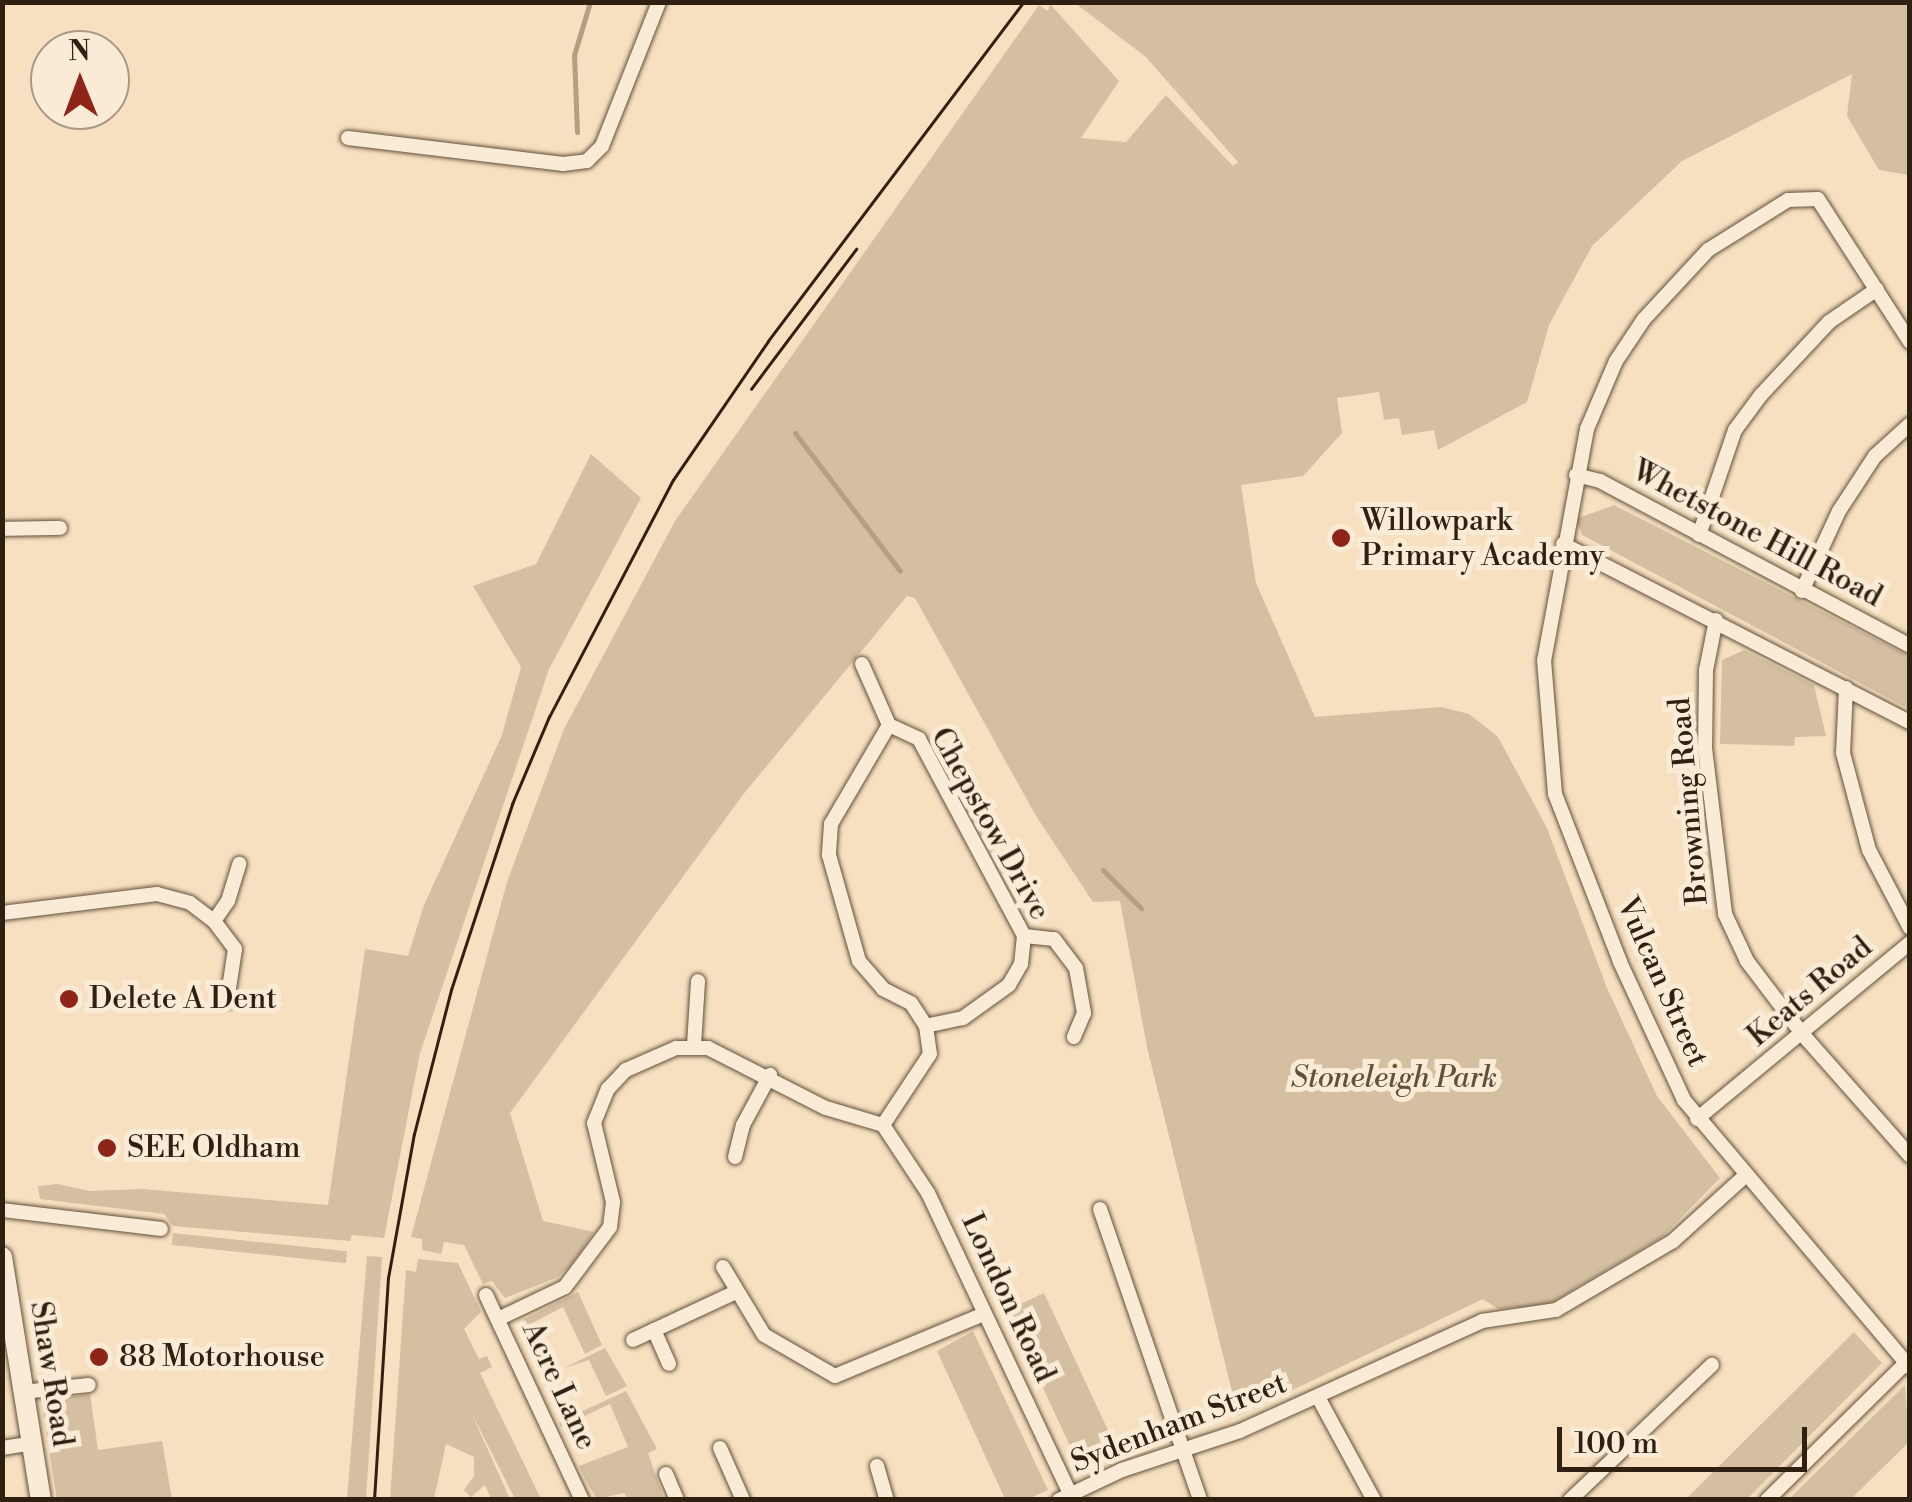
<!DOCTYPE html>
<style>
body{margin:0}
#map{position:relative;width:1912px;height:1502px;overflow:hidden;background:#f6e0bf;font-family:"Libre Bodoni",serif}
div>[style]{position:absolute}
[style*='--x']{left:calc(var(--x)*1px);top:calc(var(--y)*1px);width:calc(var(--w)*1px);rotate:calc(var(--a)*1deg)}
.green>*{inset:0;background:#d4bfa1;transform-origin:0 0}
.stream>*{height:5px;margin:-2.5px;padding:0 2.5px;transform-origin:2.5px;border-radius:2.5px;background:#b39f84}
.roads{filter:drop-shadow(0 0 2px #62503c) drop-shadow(0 0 2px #62503c)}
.street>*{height:14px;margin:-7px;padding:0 7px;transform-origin:7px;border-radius:7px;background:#f9ebd5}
.secondary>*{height:20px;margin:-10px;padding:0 10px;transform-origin:10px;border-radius:10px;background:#f9ebd5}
.tram>*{height:2.5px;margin:-1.25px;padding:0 1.25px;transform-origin:1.25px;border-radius:1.25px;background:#302011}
.dots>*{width:28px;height:28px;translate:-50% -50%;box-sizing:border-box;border:5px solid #f9ebd5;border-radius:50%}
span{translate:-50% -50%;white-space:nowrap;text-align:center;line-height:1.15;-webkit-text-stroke:10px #f9ebd5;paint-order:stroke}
.poi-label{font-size:30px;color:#302011}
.left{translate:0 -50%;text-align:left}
.street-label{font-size:30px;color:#302011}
.park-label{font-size:30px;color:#61503c;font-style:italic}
.frame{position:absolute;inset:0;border:5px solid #302011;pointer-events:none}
.north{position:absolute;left:30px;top:30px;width:100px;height:100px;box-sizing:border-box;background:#f9ebd5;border:2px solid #a99a87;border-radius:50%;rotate:359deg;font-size:28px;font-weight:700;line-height:40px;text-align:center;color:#302011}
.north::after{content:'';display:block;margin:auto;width:35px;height:45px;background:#8f2418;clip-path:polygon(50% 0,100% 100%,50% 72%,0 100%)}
.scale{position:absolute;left:1557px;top:1427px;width:250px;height:45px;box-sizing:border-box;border:5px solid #302011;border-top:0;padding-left:12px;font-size:30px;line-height:35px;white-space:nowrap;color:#302011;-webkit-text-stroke:8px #f9ebd5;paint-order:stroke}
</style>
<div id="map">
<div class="green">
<div style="clip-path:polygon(1075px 3px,1909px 3px,1909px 175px,1879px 170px,1847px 116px,1852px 74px,1682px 161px,1592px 246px,1549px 325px,1527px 402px,1438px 450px,1434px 430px,1402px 435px,1399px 418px,1384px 420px,1379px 392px,1337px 398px,1342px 433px,1303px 476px,1241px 485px,1256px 583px,1315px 717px,1441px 707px,1469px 714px,1498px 737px,1547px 828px,1607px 988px,1657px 1096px,1720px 1178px,1662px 1237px,1549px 1304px,1498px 1309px,1483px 1299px,1238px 1416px,1147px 1047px,1120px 901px,1093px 902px,1036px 816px,915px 598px,907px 596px,742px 796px,510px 1113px,543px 1221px,594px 1232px,572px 1264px,558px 1277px,505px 1298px,492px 1281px,483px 1284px,464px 1245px,444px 1242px,441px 1254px,422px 1250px,422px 1239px,411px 1237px,507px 882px,564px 729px,675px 521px,1039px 5px,1048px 11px,1050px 4px,1119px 81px,1081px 138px,1126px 142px,1166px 95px,1233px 166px,1238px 162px,1146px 57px)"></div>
<div style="clip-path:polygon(591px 454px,641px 498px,549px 669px,420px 1053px,384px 1238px,352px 1235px,350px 1241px,173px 1226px,164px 1214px,40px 1199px,38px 1186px,57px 1184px,90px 1191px,142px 1189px,328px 1205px,365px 949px,408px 956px,424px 905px,502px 735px,521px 667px,473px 586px,536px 564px)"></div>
<div style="clip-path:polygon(1614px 505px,1909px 656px,1909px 709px,1582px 535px,1576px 519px)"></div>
<div style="clip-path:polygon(1744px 650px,1814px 685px,1826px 736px,1795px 737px,1794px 746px,1720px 744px,1722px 660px)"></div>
<div style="left:173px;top:1233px;width:175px;height:12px;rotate:6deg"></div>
<div style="clip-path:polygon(367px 1256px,382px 1257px,366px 1499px,347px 1499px)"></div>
<div style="clip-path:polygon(418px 1259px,458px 1263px,481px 1312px,464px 1329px,479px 1359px,487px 1356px,492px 1367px,480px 1373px,541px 1499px,515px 1499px,470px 1410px,510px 1499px,491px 1499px,485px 1485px,471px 1497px,464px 1490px,474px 1476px,474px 1457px,446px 1444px,434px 1499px,390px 1499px,406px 1270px,416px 1272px)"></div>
<div style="clip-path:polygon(578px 1292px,602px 1345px,585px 1354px,563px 1307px,517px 1331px,523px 1320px)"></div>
<div style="left:1044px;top:1293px;width:175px;height:41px;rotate:65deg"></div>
<div style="clip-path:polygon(973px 1331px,1048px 1490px,1028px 1499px,1005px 1499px,937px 1351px)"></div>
<div style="clip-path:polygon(1854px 1332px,1882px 1363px,1747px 1499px,1686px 1499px)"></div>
<div style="clip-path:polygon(605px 1348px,627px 1386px,606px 1396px,589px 1360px,564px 1368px)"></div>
<div style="clip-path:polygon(1905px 1385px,1909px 1442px,1851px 1499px,1789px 1499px)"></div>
<div style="clip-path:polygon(626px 1391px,657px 1449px,648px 1453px,664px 1499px,628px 1499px,624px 1493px,597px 1499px,586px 1481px,579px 1466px,628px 1447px,610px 1404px,561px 1427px,559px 1422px)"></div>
<div style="clip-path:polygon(90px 1394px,98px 1450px,162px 1441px,172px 1499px,57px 1499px,41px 1401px)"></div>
</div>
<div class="stream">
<div style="--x:577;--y:132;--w:77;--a:-92.2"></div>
<div style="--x:574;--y:55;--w:55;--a:-73.2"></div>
<div style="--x:795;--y:433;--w:173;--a:52.7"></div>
<div style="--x:1103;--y:870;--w:54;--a:45"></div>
</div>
<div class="roads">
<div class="street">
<div style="--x:348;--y:138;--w:217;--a:6.9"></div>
<div style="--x:563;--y:164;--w:24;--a:-7"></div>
<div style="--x:587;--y:161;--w:21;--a:-45"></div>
<div style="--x:602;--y:146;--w:155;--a:-68.4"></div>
<div style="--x:1910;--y:342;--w:170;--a:-122.8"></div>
<div style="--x:1818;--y:199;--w:30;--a:178"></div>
<div style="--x:1788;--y:200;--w:94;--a:148"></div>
<div style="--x:1708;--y:250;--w:94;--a:132.8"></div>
<div style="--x:1644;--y:319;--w:50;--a:123.7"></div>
<div style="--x:1616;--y:361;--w:74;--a:113.1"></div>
<div style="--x:1587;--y:429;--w:235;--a:100.5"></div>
<div style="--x:1544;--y:660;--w:134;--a:85.3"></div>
<div style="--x:1555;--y:794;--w:180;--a:68.8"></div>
<div style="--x:1620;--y:962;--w:152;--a:65.1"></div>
<div style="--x:1684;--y:1100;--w:350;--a:49.8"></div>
<div style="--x:1576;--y:475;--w:25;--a:14"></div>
<div style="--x:1600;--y:481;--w:351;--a:28"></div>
<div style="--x:2;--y:529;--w:58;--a:-1"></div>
<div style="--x:1699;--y:535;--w:111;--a:-71.1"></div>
<div style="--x:1735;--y:430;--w:44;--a:-53.4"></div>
<div style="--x:1761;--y:395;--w:100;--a:-47"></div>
<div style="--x:1829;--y:322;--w:58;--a:-34.5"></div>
<div style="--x:1563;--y:544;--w:390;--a:27.2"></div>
<div style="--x:1802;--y:591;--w:88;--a:-65.2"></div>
<div style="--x:1839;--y:511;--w:66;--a:-56.8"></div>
<div style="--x:1875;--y:456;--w:47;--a:-42.4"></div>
<div style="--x:1716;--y:620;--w:51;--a:101.3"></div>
<div style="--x:1706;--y:670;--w:78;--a:90.7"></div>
<div style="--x:1705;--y:748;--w:167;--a:83.1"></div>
<div style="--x:1725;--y:914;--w:52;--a:64.9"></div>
<div style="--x:1747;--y:961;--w:94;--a:52.8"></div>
<div style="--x:1804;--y:1036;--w:160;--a:48.5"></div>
<div style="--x:862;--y:664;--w:67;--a:66.1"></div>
<div style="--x:889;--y:725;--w:115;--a:120.4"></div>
<div style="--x:831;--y:824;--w:31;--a:94"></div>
<div style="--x:829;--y:855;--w:110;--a:74.2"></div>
<div style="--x:859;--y:961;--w:37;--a:49"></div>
<div style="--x:883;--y:989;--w:31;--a:27"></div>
<div style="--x:911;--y:1003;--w:27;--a:57"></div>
<div style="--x:926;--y:1026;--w:28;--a:82"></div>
<div style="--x:930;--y:1054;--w:85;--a:123.5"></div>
<div style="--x:1846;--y:688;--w:65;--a:92.6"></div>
<div style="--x:1843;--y:753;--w:100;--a:75"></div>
<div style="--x:1869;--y:850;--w:88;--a:62.3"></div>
<div style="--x:889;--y:725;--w:33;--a:25"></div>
<div style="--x:919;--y:739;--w:223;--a:61.9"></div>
<div style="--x:1024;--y:936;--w:28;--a:96"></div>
<div style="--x:1021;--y:964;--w:24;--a:120"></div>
<div style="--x:1009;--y:985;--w:57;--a:144.3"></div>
<div style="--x:963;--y:1018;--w:38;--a:168"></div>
<div style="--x:2;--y:913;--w:156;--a:-7"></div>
<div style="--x:157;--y:894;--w:34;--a:15"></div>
<div style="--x:190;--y:903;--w:30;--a:37"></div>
<div style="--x:214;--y:921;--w:35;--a:53"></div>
<div style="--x:235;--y:949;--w:53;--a:98.7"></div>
<div style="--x:214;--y:921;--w:24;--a:-55"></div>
<div style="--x:228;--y:901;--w:39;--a:-73"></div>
<div style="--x:1024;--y:936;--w:30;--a:6"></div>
<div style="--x:1054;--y:939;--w:36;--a:53"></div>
<div style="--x:1076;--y:968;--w:46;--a:79.9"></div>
<div style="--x:1084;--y:1013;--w:26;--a:113"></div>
<div style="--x:694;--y:1045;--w:64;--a:-86.4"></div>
<div style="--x:1697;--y:1119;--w:276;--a:-39.6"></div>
<div style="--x:883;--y:1125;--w:82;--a:56.5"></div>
<div style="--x:928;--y:1193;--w:340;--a:64.7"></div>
<div style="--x:735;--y:1157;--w:33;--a:-76"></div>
<div style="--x:743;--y:1125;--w:57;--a:-61.6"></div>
<div style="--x:1100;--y:1209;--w:308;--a:71"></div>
<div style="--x:2;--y:1210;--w:160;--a:6.8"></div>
<div style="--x:723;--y:1267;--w:79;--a:58.9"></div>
<div style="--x:764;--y:1335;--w:82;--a:30"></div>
<div style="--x:835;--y:1376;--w:161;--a:-22.6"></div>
<div style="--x:486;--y:1295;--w:226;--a:64.9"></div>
<div style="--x:498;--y:1319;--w:74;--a:-25.5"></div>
<div style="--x:565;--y:1287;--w:75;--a:-53.1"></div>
<div style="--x:610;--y:1227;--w:25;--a:-83"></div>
<div style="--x:613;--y:1202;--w:81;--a:-103.5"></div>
<div style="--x:594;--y:1123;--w:37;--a:-68"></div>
<div style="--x:608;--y:1089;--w:26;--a:-47"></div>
<div style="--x:626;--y:1070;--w:55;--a:-23.7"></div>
<div style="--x:676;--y:1048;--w:32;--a:0"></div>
<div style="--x:708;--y:1048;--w:132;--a:27"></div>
<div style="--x:826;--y:1108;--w:59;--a:16.6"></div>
<div style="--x:654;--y:1330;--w:37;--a:66"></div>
<div style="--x:633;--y:1340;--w:114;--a:-25"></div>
<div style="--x:23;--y:1392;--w:66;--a:-6.1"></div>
<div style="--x:1318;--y:1397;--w:117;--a:61.5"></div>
<div style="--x:2;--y:1448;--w:30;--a:-9"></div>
<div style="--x:720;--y:1448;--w:57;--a:66.1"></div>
<div style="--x:877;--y:1466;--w:35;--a:74"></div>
<div style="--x:666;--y:1474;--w:28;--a:67"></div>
<div style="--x:1059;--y:1500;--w:70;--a:-25.5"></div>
<div style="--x:1122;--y:1470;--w:124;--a:-18.3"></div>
<div style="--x:1240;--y:1431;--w:266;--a:-24.4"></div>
<div style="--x:1482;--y:1321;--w:75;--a:-8.5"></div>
<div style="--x:1556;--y:1310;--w:136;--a:-30.5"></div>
<div style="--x:1673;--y:1241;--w:97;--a:-42.1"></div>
<div style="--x:1570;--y:1500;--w:196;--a:-43.6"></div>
<div style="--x:1767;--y:1500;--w:195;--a:-44.6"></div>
</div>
<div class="secondary">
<div style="--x:2;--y:1257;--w:246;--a:80.9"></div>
</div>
</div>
<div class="tram">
<div style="--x:751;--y:389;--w:175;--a:-53.1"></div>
<div style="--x:374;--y:1500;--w:222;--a:-86.4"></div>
<div style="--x:388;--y:1278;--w:146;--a:-79.8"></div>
<div style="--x:414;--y:1134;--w:149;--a:-75.6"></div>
<div style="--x:451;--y:990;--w:196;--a:-71.8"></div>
<div style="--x:512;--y:804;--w:95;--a:-67"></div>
<div style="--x:549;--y:717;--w:267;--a:-62.4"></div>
<div style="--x:673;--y:480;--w:168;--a:-55.6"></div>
<div style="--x:768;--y:341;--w:424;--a:-53"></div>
</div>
<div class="dots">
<div style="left:1341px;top:538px;background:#8f2418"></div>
<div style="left:69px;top:999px;background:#8f2418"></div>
<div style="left:107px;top:1148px;background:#8f2418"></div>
<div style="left:99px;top:1357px;background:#8f2418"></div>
</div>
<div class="poi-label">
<span class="left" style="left:1361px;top:538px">Willowpark<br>Primary Academy</span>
<span class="left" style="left:89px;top:999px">Delete A Dent</span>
<span class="left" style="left:127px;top:1148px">SEE Oldham</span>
<span class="left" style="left:119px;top:1357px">88 Motorhouse</span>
</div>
<div class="street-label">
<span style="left:1757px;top:534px;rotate:28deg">Whetstone Hill Road</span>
<span style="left:1689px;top:801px;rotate:-95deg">Browning Road</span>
<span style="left:990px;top:824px;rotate:61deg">Chepstow Drive</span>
<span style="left:1662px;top:982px;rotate:66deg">Vulcan Street</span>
<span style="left:1810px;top:992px;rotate:-40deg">Keats Road</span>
<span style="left:1008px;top:1298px;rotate:65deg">London Road</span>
<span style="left:51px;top:1374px;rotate:81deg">Shaw Road</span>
<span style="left:559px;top:1386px;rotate:65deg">Acre Lane</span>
<span style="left:1179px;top:1423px;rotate:-21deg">Sydenham Street</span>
</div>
<div class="park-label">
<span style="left:1394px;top:1078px">Stoneleigh Park</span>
</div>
<div class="frame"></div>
<div class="north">N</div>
<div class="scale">100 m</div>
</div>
